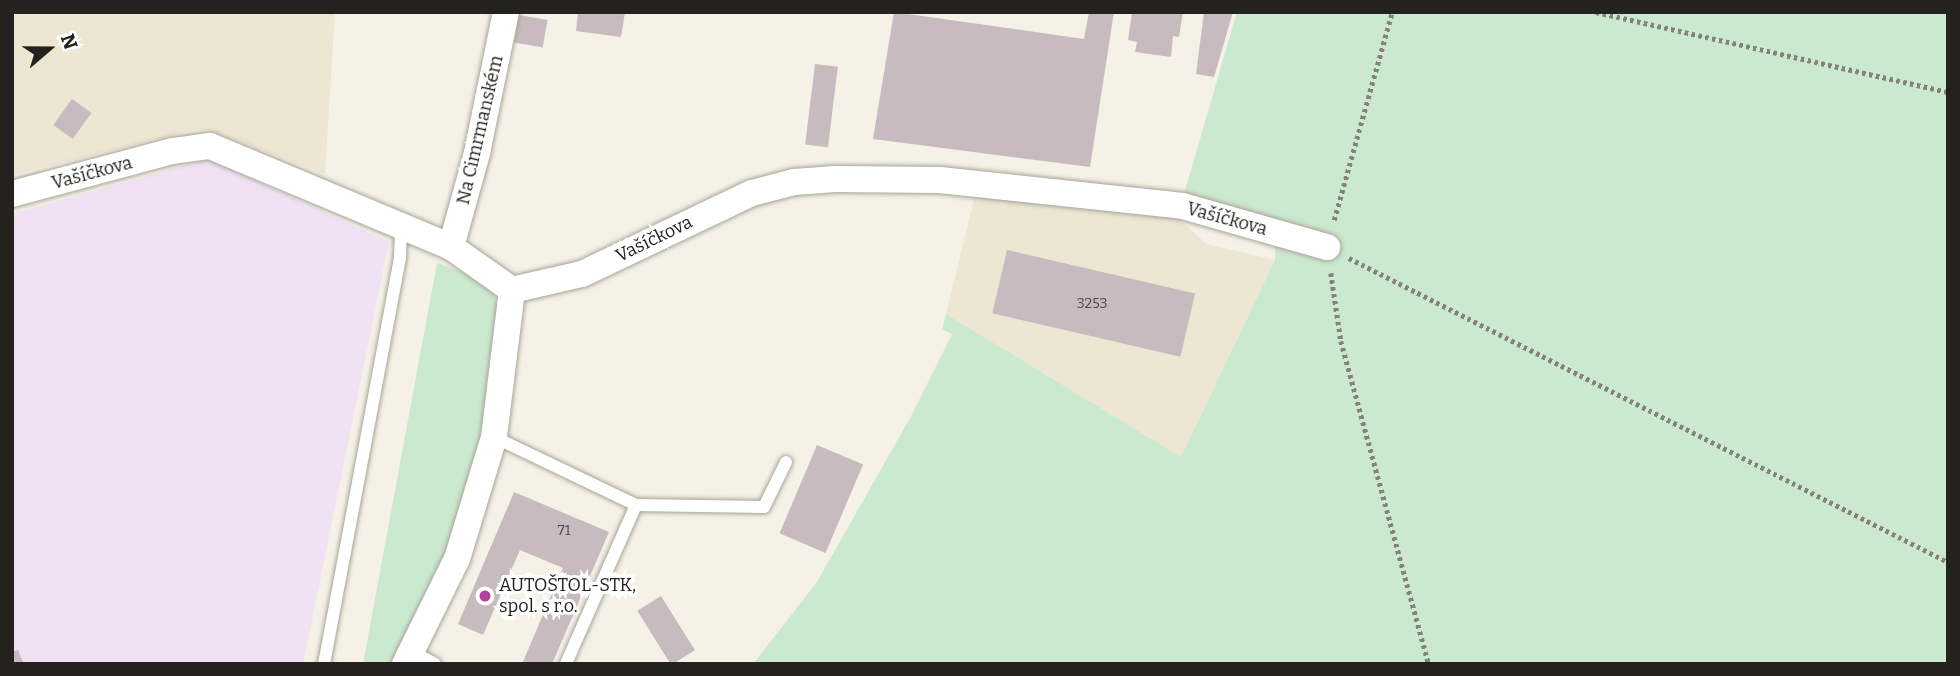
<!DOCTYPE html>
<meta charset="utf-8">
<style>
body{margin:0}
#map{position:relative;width:1960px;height:676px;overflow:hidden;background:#f5f1e6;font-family:Bitter,serif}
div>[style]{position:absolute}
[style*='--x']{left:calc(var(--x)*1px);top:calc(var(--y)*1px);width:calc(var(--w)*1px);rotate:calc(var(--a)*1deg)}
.commercial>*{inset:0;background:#f0e1f5}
.built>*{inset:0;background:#ece6d3}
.green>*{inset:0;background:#cbe9ce}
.building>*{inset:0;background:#c8bbbf;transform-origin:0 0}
.path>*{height:4.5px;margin-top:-2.25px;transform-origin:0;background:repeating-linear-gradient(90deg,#85827b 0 3.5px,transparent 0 7px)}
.roads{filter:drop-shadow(0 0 2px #a7a499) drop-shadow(0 0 2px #a7a499)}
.service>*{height:12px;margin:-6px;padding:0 6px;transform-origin:6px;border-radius:6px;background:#fff}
.minor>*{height:26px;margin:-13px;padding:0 13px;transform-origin:13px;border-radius:13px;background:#fff}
.dots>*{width:19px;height:19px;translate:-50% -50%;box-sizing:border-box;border:4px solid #fff;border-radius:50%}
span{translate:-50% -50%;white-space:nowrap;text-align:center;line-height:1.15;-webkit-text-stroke:6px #fff;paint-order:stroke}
.number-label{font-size:14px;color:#4d4846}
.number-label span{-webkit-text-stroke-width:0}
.street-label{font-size:18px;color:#24221e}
.poi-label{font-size:18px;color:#24221e}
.left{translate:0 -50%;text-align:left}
.frame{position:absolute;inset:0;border:14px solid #24221e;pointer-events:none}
.north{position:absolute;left:14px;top:14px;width:70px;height:70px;-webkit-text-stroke:5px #fff;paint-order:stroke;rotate:70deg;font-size:19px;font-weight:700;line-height:28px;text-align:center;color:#24221e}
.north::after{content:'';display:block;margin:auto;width:24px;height:32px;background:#24221e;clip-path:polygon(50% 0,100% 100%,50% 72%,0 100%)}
</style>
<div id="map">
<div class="commercial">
<div style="clip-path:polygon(208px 159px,389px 242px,303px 664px,12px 664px,12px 214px)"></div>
</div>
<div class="built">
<div style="clip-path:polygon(12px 12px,335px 12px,325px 174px,211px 131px,196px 129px,12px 175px)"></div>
<div style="clip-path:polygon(975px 195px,1174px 215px,1207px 244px,1275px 260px,1181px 457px,946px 314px)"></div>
</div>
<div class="green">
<div style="clip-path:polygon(1237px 12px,1948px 12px,1948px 664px,753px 664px,817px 582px,910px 418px,952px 334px,942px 329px,946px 314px,1181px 457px,1275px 260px,1275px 246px,1184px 194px)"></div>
<div style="clip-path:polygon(437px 263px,485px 280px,494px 295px,498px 312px,488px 416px,445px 556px,391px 664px,363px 664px)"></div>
</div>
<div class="building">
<div style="clip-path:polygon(578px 12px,625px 12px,621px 37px,576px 31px)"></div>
<div style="clip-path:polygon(894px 12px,1084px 39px,1089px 12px,1114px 12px,1090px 167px,873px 139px)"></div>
<div style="clip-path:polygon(1132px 12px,1183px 12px,1179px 37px,1173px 36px,1171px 57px,1135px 52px,1137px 42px,1128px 40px)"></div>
<div style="clip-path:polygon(1204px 12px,1233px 12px,1214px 77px,1196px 74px)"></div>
<div style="left:519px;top:15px;width:29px;height:28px;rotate:10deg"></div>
<div style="left:815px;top:64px;width:23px;height:81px;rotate:7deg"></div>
<div style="left:72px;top:99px;width:24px;height:32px;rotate:36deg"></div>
<div style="left:1007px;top:250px;width:193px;height:65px;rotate:13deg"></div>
<div style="left:817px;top:445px;width:50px;height:96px;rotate:23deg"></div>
<div style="clip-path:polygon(514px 492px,609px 532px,552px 664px,522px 664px,563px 568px,520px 550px,483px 635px,458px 624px)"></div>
<div style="left:661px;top:596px;width:64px;height:28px;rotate:58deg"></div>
<div style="clip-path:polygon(18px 650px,24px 664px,12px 664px,12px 652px)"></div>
</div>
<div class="path">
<div style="--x:1596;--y:12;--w:361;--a:12.8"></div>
<div style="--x:1334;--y:220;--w:216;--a:-74.4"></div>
<div style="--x:1349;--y:258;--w:672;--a:26.91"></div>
<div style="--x:1331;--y:273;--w:69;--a:81.6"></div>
<div style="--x:1341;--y:341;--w:335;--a:74.8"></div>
</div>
<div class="roads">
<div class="service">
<div style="--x:494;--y:437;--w:157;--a:25.6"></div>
<div style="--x:636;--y:505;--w:174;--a:113.8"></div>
<div style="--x:636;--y:505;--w:128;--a:0.9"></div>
<div style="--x:764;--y:507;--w:50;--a:-63.9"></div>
<div style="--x:411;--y:651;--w:27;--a:28"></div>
<div style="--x:324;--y:664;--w:414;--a:-79.4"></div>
<div style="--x:400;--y:257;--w:29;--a:-88"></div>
</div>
<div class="minor">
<div style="--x:12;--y:194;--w:167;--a:-15"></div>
<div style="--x:173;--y:151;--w:37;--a:-8"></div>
<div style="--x:210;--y:146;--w:261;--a:22.7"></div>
<div style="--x:451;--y:247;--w:75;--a:35.2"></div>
<div style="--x:512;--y:290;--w:72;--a:-12.9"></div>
<div style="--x:582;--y:274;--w:188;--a:-25.5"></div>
<div style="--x:752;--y:193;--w:43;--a:-14.7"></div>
<div style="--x:794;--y:182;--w:41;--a:-4.2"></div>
<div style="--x:835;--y:179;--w:105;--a:0.5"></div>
<div style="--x:940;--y:180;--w:244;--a:6.1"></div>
<div style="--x:1183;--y:206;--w:150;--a:15.9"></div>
<div style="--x:451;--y:247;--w:98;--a:-74.5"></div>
<div style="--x:477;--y:153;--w:144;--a:-78.4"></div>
<div style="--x:405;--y:664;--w:117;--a:-63.7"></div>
<div style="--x:457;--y:559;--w:127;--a:-73.1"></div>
<div style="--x:494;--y:437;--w:148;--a:-83"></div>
</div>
</div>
<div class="dots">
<div style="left:485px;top:596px;background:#b0409e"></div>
</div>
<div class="number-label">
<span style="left:1092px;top:304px">3253</span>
<span style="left:564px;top:531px">71</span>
</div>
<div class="street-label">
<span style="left:480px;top:130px;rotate:-77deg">Na Cimrmanském</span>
<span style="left:92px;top:173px;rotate:-15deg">Vašíčkova</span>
<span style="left:1227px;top:219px;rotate:15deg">Vašíčkova</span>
<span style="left:654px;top:239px;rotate:-26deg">Vašíčkova</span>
</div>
<div class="poi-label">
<span class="left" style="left:499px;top:596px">AUTOŠTOL-STK,<br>spol. s r.o.</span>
</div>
<div class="frame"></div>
<div class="north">N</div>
</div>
